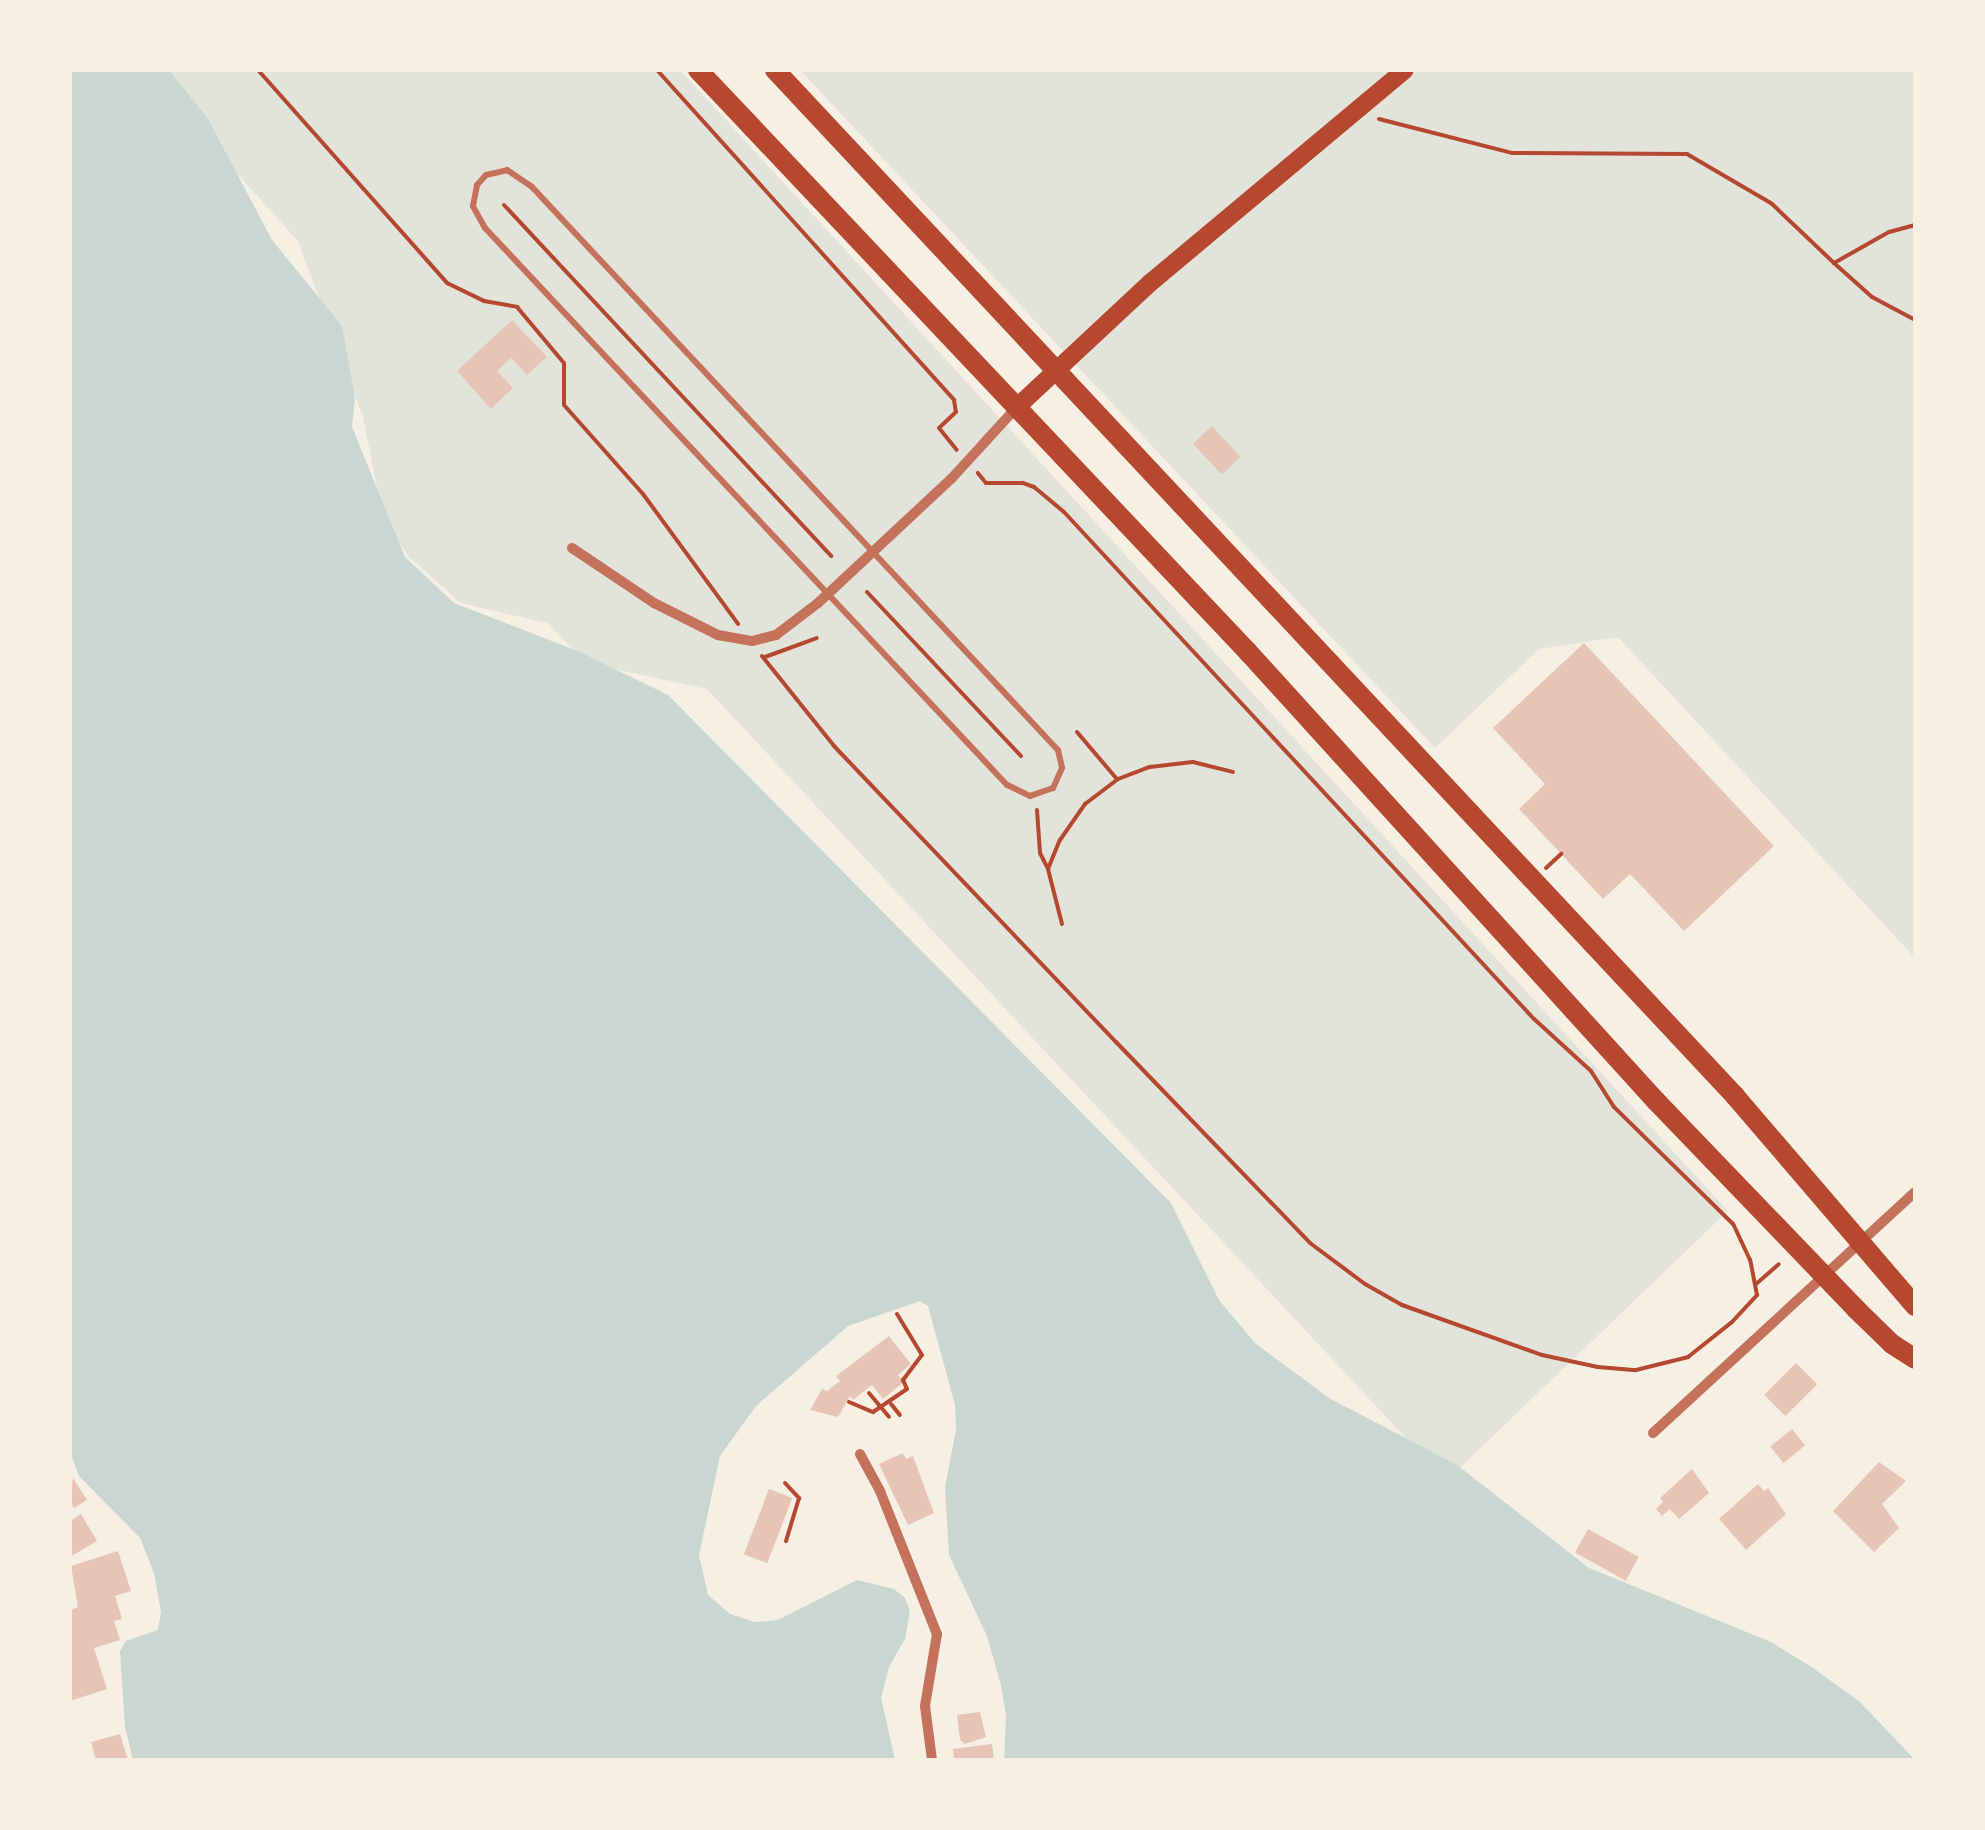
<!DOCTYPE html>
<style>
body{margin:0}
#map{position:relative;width:1985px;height:1830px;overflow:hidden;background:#f6efe4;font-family:Barlow,sans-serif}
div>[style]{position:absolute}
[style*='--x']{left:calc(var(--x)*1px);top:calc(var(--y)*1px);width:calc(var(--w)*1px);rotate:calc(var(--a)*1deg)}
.green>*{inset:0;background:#e2e4dc}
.water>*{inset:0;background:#c9d6d2}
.building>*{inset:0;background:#e6c5b7;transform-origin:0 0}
.path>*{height:4px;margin:-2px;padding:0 2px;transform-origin:2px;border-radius:2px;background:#b5482f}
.service>*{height:6px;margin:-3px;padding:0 3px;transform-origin:3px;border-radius:3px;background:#c5725c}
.minor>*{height:10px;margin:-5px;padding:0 5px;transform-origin:5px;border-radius:5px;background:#c5725c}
.secondary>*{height:18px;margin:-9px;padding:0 9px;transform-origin:9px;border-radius:9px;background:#b5482f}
.primary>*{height:20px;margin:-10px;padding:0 10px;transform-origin:10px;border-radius:10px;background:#b5482f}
span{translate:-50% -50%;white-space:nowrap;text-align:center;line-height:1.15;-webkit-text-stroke:8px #f6efe4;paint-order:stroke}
.frame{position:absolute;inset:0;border:72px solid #f6efe4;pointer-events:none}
</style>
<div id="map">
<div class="green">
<div style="clip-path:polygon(144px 70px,680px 70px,1728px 1211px,1446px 1481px,707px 689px,587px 663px,547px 623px,461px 603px,408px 556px,383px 517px,363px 417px,298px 241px)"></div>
<div style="clip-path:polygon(800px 70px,1915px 70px,1915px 958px,1618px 637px,1539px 649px,1435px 748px)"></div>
</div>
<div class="water">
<div style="clip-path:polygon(70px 70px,169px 70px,208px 119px,272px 240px,342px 326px,355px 398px,352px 427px,405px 557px,454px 603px,580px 652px,668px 695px,1171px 1203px,1219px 1300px,1256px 1344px,1329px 1398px,1457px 1465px,1589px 1568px,1771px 1642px,1813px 1668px,1860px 1702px,1915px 1760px,1004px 1760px,1006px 1715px,1001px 1685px,987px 1636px,949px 1555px,945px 1487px,956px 1430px,955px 1405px,928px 1306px,920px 1301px,848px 1326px,756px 1406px,720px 1456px,699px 1555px,708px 1595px,730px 1614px,755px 1622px,778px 1620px,857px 1580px,894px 1589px,905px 1598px,910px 1611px,905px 1639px,889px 1667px,881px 1698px,895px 1760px,133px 1760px,125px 1727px,120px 1651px,126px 1641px,158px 1630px,161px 1612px,154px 1573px,140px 1538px,79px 1476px,72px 1457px,70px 1420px)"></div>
</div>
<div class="building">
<div style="clip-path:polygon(512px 320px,547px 357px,527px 375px,511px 358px,497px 371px,513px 388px,491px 409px,457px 371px)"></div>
<div style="left:1212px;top:426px;width:42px;height:26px;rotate:47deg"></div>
<div style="clip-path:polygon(1584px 643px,1774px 846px,1684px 931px,1630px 874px,1603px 899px,1519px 809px,1545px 784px,1493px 728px)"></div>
<div style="clip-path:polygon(889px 1336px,911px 1364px,898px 1375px,904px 1382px,883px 1399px,872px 1385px,853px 1400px,850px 1396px,838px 1417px,810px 1410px,822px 1389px,827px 1391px,840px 1381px,836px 1376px)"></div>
<div style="left:1796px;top:1363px;width:30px;height:45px;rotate:45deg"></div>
<div style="left:1792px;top:1429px;width:21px;height:28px;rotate:51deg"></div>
<div style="clip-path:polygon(903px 1453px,906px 1459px,913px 1456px,934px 1513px,908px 1525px,879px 1464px)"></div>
<div style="clip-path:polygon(1879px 1462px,1906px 1481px,1882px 1504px,1899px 1528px,1874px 1552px,1833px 1511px)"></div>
<div style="clip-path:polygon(1692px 1469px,1709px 1493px,1679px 1519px,1670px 1509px,1662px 1516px,1656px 1509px,1663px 1502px,1660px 1498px)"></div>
<div style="clip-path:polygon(73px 1478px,87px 1500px,74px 1508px,70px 1502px)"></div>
<div style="clip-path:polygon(1758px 1484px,1764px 1491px,1768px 1488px,1786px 1514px,1746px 1550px,1719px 1519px)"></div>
<div style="left:769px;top:1489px;width:25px;height:70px;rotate:21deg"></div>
<div style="clip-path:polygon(81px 1514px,97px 1541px,70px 1557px,70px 1521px)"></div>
<div style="left:1588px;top:1529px;width:58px;height:27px;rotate:29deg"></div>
<div style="clip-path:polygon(118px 1551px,131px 1591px,115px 1596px,122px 1619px,114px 1621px,120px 1640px,94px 1648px,107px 1689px,70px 1701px,70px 1610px,78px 1607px,71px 1566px)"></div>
<div style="clip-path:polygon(980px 1712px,986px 1737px,965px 1744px,960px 1740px,957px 1715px)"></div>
<div style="clip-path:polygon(120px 1734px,128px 1760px,96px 1760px,91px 1742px)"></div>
<div style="clip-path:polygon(992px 1744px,994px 1760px,954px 1760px,953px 1749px)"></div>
</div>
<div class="path">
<div style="--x:258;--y:70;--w:285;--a:48.4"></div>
<div style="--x:447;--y:283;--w:41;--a:25.9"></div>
<div style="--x:484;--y:301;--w:34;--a:10"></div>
<div style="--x:517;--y:307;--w:73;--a:50"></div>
<div style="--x:564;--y:363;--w:42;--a:90"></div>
<div style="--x:564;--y:405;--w:119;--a:48.4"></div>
<div style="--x:643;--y:494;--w:161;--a:53.8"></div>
<div style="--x:657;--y:70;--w:444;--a:48"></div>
<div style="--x:954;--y:400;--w:12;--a:81"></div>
<div style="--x:956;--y:412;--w:23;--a:137"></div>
<div style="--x:939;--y:428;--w:28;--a:51"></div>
<div style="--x:1379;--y:119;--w:137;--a:14.3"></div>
<div style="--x:1512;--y:153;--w:175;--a:0.3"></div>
<div style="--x:1687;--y:154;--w:97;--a:30.3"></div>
<div style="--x:1771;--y:203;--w:87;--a:43.6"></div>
<div style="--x:1834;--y:263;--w:63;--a:-29.4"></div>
<div style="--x:1889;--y:232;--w:27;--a:-15"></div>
<div style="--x:504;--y:205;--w:480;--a:47"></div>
<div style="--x:1834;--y:263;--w:51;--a:41.8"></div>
<div style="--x:1872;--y:297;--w:49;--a:28.1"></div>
<div style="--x:867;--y:592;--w:225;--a:46.8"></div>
<div style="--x:762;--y:656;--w:115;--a:51.3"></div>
<div style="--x:834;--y:746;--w:409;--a:46.4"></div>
<div style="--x:1116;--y:1042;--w:279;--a:46"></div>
<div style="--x:1310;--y:1243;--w:69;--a:36.7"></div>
<div style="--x:1365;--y:1284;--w:43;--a:29.6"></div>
<div style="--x:1402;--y:1305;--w:149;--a:19.7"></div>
<div style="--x:1542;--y:1355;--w:57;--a:12.1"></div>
<div style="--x:1598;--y:1367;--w:38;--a:5"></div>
<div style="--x:1636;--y:1370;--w:54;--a:-14"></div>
<div style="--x:1688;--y:1357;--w:56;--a:-38.5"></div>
<div style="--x:1732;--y:1322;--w:37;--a:-47"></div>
<div style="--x:1757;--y:1295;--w:36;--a:-101"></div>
<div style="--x:1750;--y:1260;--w:40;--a:-115"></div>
<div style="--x:1733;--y:1224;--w:167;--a:-135.5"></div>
<div style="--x:1614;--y:1107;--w:43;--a:-122.6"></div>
<div style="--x:1591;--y:1071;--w:77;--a:-137.6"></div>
<div style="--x:1534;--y:1019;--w:691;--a:-132.83"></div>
<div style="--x:1064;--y:512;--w:39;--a:-140"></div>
<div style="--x:1034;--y:487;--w:12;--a:-160"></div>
<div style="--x:1023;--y:483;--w:37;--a:180"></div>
<div style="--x:986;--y:483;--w:13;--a:-129"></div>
<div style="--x:765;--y:657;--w:55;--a:-20.1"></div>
<div style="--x:1077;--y:732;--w:60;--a:49.7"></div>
<div style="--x:1037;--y:810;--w:43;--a:86"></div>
<div style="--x:1040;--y:853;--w:18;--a:63"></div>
<div style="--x:1546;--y:868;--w:21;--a:-43"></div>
<div style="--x:1062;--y:924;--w:57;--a:-104.3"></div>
<div style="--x:1048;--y:869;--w:31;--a:-68"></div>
<div style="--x:1060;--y:840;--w:44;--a:-55.2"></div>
<div style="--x:1085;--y:804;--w:41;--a:-37.1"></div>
<div style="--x:1118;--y:779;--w:34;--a:-21"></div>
<div style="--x:1150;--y:767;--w:43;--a:-6.6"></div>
<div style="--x:1193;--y:762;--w:41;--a:14"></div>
<div style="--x:1756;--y:1284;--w:30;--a:-41"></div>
<div style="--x:869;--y:1393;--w:31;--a:50"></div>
<div style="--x:849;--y:1402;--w:26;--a:23"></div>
<div style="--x:873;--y:1412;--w:41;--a:-34.1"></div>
<div style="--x:907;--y:1389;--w:10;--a:-114"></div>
<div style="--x:903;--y:1380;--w:31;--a:-53"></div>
<div style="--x:922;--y:1355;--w:48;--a:-121.4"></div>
<div style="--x:891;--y:1404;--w:14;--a:51"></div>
<div style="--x:785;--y:1483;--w:21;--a:47"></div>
<div style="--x:799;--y:1498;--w:45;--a:106.8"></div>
</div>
<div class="service">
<div style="--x:507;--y:170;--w:30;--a:34"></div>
<div style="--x:532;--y:187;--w:770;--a:46.95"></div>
<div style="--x:1058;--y:750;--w:18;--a:77"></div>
<div style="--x:1062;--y:768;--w:22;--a:114"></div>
<div style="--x:1053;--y:788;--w:24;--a:161"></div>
<div style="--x:1030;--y:796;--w:25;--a:-154"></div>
<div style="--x:1007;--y:785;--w:763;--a:-133.14"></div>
<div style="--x:485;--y:228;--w:25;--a:-119"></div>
<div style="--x:473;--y:206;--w:21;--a:-79"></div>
<div style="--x:477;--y:185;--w:13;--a:-48"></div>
<div style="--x:486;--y:175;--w:22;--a:-13"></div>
</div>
<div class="minor">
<div style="--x:572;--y:548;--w:99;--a:33.9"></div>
<div style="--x:654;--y:603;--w:72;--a:26.6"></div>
<div style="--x:718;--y:635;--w:35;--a:10"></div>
<div style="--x:752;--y:641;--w:25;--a:-14"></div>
<div style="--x:776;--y:635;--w:53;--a:-37.3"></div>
<div style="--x:818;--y:603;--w:183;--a:-43"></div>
<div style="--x:952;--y:478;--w:95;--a:-47.6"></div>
<div style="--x:1653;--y:1433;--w:356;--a:-42.6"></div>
<div style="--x:860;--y:1454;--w:42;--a:61.6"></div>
<div style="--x:880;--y:1491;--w:154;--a:68.3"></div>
<div style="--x:937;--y:1634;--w:73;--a:99.5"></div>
<div style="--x:925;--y:1706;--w:54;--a:82.6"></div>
</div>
<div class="secondary">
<div style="--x:1016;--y:408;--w:183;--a:-43"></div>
<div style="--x:1150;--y:283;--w:332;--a:-39.9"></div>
</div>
<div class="primary">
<div style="--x:698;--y:70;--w:801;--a:46.62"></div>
<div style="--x:1248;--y:652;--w:607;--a:47.74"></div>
<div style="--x:1656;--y:1101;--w:289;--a:46.1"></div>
<div style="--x:1856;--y:1309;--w:50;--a:44.2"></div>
<div style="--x:1892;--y:1344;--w:27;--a:33"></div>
<div style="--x:775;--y:70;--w:1405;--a:46.9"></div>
<div style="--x:1735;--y:1096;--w:277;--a:49.4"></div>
</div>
<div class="frame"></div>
</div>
